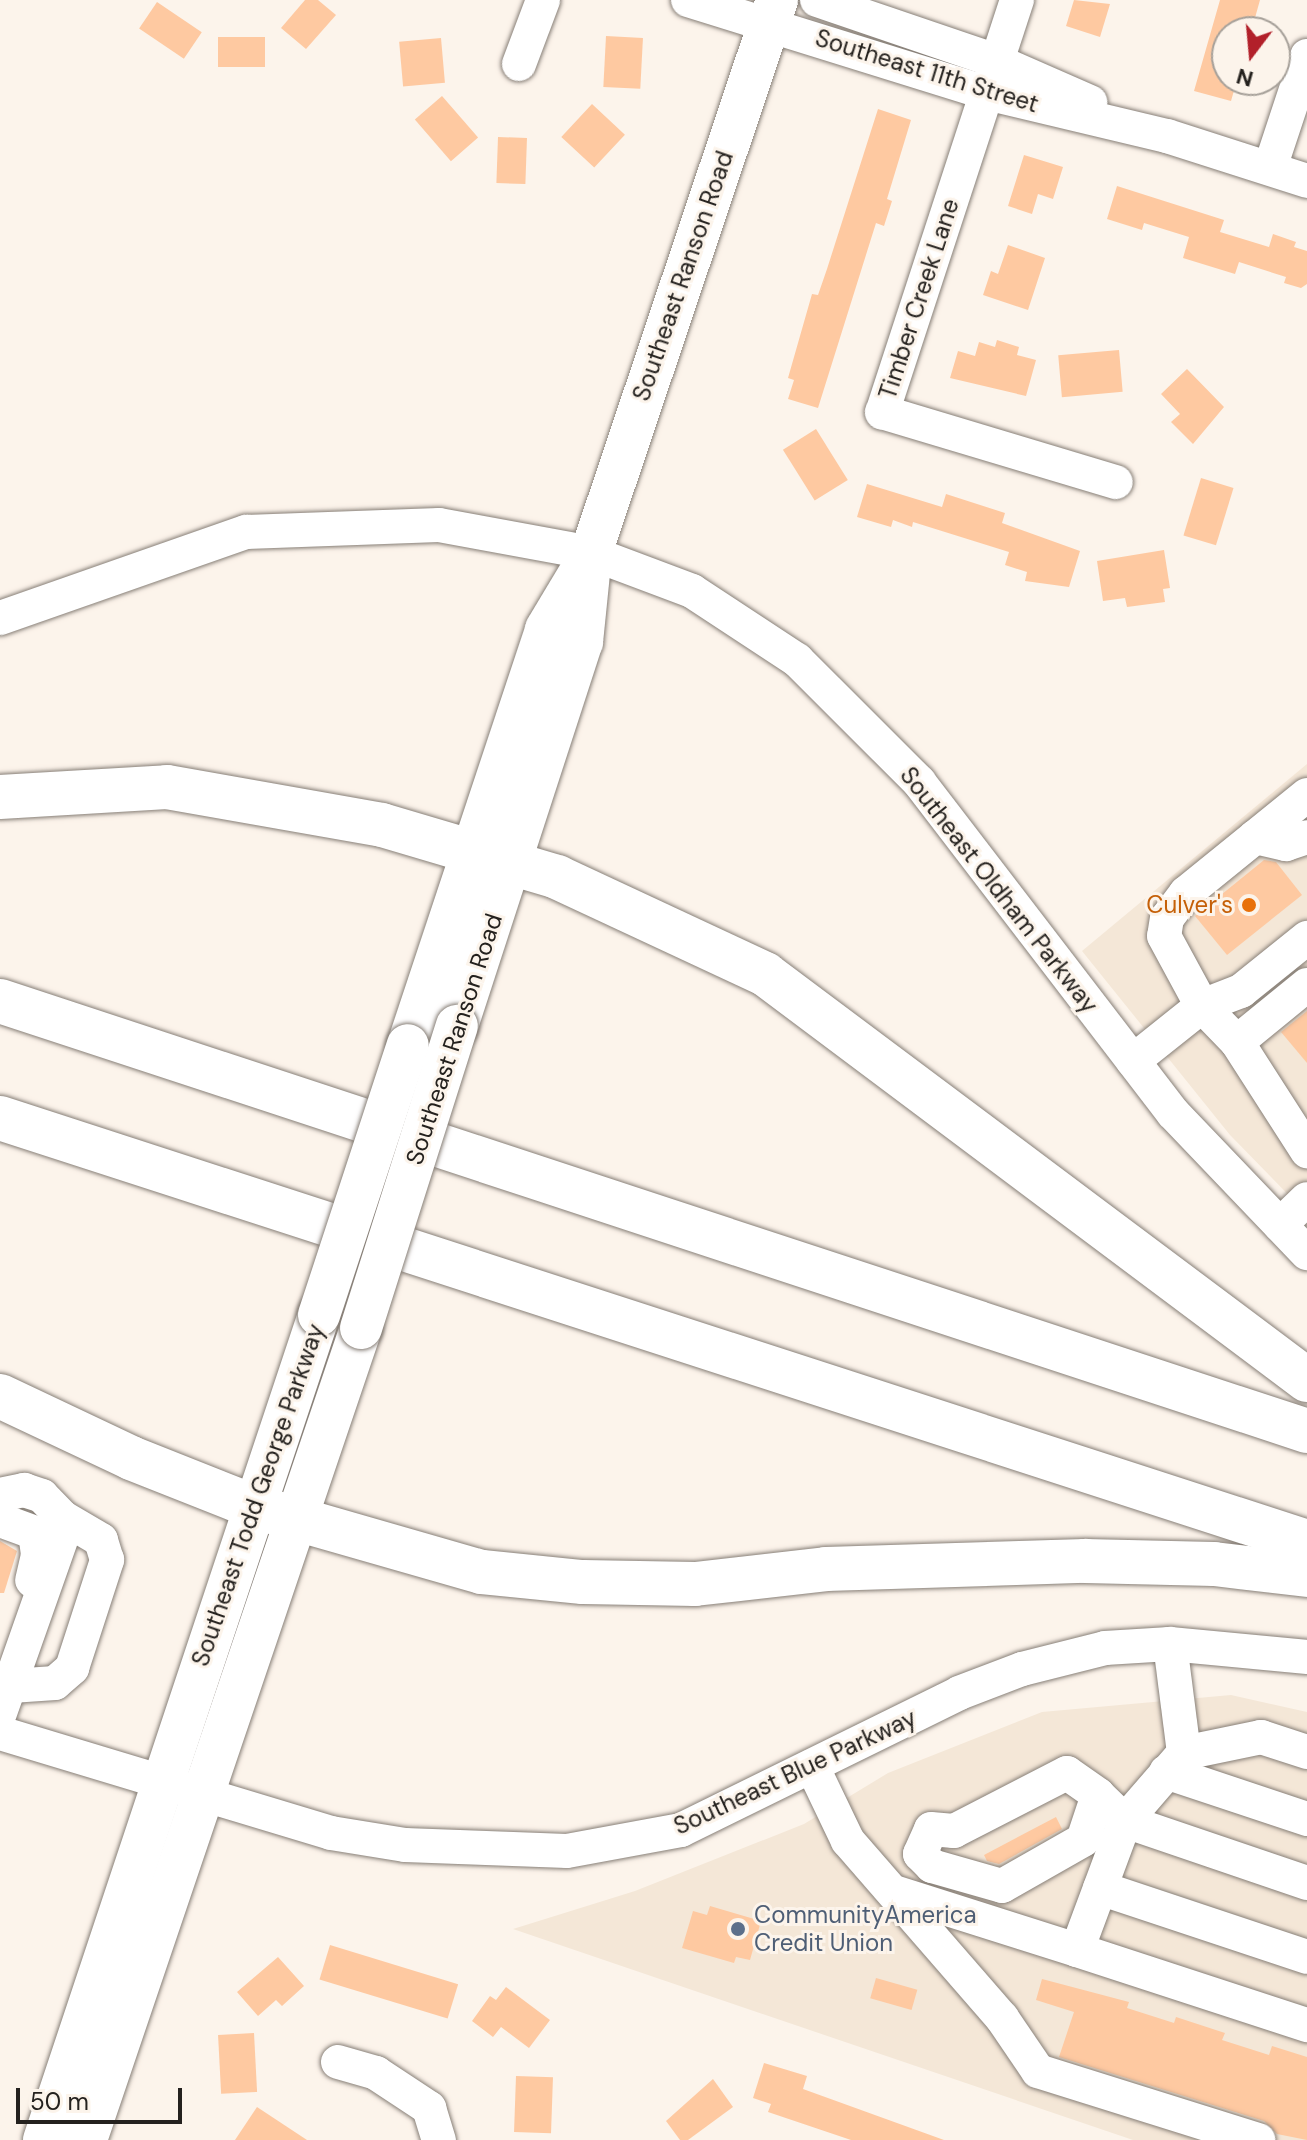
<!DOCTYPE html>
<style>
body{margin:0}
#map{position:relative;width:1307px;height:2140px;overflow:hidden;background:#fcf4eb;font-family:"DM Sans",sans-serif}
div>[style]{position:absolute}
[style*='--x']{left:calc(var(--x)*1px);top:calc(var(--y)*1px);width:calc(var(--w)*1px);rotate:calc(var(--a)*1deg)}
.built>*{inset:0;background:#f4e7d7}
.building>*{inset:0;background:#fec9a1;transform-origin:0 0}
.roads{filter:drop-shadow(0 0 2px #877f77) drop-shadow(0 0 2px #877f77)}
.minor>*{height:34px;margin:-17px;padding:0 17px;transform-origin:17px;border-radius:17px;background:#fff}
.major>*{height:42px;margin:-21px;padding:0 21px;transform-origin:21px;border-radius:21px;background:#fff}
.highway>*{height:44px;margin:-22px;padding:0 22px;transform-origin:22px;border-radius:22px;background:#fff}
.bridges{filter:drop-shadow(0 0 2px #877f77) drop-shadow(0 0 2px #877f77)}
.major-bridge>*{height:42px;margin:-21px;padding:0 21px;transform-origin:21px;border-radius:21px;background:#fff}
.dots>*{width:22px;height:22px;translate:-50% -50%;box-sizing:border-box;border:4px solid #fcf4eb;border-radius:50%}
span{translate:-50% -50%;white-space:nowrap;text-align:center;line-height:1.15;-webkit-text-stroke:6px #fcf4eb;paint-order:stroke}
.street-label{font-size:24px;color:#24211e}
.food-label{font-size:24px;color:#c56008}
.right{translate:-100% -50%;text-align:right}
.service-label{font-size:24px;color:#4e5e75}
.left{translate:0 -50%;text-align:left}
.north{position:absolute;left:1211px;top:16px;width:80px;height:80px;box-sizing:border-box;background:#fcf4eb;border:2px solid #a6a099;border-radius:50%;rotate:196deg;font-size:22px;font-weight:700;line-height:32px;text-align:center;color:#24211e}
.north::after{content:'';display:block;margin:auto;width:28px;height:36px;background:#b2202a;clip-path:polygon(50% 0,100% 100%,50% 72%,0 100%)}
.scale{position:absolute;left:16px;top:2088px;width:166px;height:36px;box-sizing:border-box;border:4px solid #24211e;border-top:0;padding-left:10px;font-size:24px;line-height:28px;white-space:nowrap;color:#24211e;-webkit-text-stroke:6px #fcf4eb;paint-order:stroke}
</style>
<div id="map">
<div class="built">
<div style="clip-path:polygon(1307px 764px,1307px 1214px,1230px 1135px,1082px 951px)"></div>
<div style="clip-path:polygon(1231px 1695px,1307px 1712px,1307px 2140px,1133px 2140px,513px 1929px,635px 1891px,804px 1824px,888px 1773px,1042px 1712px)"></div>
</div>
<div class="building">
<div style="clip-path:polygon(305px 0,318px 0,336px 15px,306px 49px,281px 28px)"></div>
<div style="clip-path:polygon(1074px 0,1110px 4px,1100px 37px,1066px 26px)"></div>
<div style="clip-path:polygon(1220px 0,1260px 0,1251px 32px,1227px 32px,1227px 80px,1237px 80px,1231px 101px,1194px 91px)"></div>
<div style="left:157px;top:2px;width:54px;height:32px;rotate:34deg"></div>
<div style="left:606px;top:36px;width:37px;height:51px;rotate:3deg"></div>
<div style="left:265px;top:37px;width:30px;height:47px;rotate:90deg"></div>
<div style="left:441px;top:38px;width:45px;height:42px;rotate:85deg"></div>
<div style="left:442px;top:96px;width:55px;height:36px;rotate:49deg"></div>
<div style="left:592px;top:104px;width:45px;height:45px;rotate:43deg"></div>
<div style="clip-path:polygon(878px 109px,911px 120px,887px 199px,892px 201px,884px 226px,876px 223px,818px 408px,788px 399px,794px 380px,788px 378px,812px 294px,818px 295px,827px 269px)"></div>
<div style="left:498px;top:137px;width:29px;height:46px;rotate:2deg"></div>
<div style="clip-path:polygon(1024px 155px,1063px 167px,1053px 199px,1038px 194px,1032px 214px,1008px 206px)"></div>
<div style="clip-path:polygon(1117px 186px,1224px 220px,1220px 232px,1269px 247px,1273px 234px,1296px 242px,1294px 247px,1307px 251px,1307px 284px,1301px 288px,1284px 283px,1286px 277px,1239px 262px,1235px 274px,1183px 258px,1189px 237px,1144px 223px,1142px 230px,1107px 219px)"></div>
<div style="clip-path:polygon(1008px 245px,1045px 258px,1028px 310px,983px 295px,991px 271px,998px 274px)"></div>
<div style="clip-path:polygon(997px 340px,1019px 347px,1017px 355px,1036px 360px,1026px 396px,950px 378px,958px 351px,975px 356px,979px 342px,995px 347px)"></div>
<div style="left:1119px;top:350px;width:42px;height:61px;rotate:85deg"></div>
<div style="clip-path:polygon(1187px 369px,1224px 407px,1193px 444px,1171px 422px,1180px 414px,1161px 394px)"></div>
<div style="left:816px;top:429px;width:60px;height:39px;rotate:58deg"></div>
<div style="left:1201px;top:478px;width:34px;height:60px;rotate:17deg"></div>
<div style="clip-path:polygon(867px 484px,942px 507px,946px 494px,1005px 513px,1002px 523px,1080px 551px,1069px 587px,1025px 581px,1027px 572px,1005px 565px,1009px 552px,913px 522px,912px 527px,893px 520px,891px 527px,857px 517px)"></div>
<div style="clip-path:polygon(1164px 550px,1170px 588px,1163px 589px,1165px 602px,1127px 607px,1125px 598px,1103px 601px,1097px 561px)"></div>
<div style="clip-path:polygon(1264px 860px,1276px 862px,1302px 895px,1227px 955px,1195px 916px)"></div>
<div style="clip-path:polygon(1307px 1011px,1307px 1063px,1281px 1032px)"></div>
<div style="clip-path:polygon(0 1541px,17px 1551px,4px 1593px,0 1593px)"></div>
<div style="clip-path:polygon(1056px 1817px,1062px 1829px,999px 1864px,987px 1861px,984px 1855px)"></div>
<div style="clip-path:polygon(710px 1906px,761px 1921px,750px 1960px,736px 1957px,734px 1963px,682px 1948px,693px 1911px,707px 1915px)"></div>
<div style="left:330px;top:1945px;width:134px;height:36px;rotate:17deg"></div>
<div style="clip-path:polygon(278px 1957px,304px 1986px,282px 2006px,276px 2000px,258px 2016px,237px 1992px)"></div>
<div style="left:876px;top:1978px;width:43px;height:21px;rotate:16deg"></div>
<div style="clip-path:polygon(1042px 1979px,1129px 2002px,1127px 2008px,1174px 2023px,1176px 2017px,1225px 2033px,1222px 2040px,1269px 2055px,1272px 2046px,1307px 2057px,1307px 2140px,1277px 2134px,1264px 2121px,1059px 2057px,1074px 2012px,1036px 2000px)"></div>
<div style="clip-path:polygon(506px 1987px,550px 2020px,529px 2048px,501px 2027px,493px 2037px,472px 2021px,490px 1996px,496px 2000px)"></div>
<div style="left:254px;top:2033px;width:59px;height:36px;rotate:87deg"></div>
<div style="clip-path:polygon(764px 2063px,807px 2076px,803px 2089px,944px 2140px,851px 2140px,768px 2112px,771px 2104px,753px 2098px)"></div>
<div style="left:516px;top:2076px;width:37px;height:56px;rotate:2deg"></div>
<div style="clip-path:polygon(713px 2079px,733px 2107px,688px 2140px,680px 2140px,666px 2121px)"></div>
<div style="clip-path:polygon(257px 2107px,307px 2140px,235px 2140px)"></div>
</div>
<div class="roads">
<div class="minor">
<div style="--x:688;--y:0;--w:312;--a:17.3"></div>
<div style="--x:986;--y:93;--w:186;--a:13.4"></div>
<div style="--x:1167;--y:136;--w:147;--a:17.8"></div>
<div style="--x:817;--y:0;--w:189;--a:18.8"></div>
<div style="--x:996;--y:61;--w:103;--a:23.6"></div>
<div style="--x:1017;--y:0;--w:434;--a:108.1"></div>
<div style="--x:882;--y:412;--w:244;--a:16.7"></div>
<div style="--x:519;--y:64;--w:68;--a:-69.4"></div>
<div style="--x:1270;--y:168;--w:118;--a:-71.7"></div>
<div style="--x:0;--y:618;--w:261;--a:-19.3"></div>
<div style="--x:246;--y:532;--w:193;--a:-2.1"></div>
<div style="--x:439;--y:525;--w:155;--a:10.4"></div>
<div style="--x:591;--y:553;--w:108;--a:20.6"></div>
<div style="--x:692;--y:591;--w:126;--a:33.3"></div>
<div style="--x:797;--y:660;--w:173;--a:45"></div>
<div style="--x:919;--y:782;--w:417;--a:52.5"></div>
<div style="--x:1173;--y:1113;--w:194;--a:46.3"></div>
<div style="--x:1307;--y:795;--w:156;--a:141"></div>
<div style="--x:1186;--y:893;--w:31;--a:127"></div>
<div style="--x:1167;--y:918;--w:18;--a:99"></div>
<div style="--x:1164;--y:936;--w:80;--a:61.5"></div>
<div style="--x:1202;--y:1006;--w:42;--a:-21"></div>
<div style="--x:1241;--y:991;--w:85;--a:-38.8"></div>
<div style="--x:1255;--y:837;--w:32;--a:13"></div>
<div style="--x:1286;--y:844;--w:22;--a:-18"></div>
<div style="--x:1237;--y:1042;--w:130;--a:57.3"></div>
<div style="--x:1133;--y:1061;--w:88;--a:-38.6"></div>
<div style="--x:1202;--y:1006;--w:50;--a:45.8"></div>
<div style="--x:1237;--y:1042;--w:90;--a:-39.2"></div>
<div style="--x:1280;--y:1225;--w:37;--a:-44"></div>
<div style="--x:0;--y:1495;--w:25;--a:-12"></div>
<div style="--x:24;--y:1490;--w:19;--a:18"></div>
<div style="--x:42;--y:1496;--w:29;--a:46"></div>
<div style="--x:62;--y:1517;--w:17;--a:87"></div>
<div style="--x:63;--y:1534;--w:190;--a:109.4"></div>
<div style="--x:0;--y:1520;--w:37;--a:20"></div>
<div style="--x:35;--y:1533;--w:22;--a:82"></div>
<div style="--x:38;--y:1555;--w:26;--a:103"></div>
<div style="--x:0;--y:1680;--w:13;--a:29"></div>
<div style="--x:11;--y:1686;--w:44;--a:-3.9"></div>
<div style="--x:55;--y:1683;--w:23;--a:-41"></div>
<div style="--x:72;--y:1668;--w:114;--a:-72"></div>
<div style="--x:107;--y:1560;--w:21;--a:-107"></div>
<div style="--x:101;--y:1540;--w:45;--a:-149.5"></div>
<div style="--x:0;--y:1733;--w:346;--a:16.8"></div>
<div style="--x:331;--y:1833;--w:75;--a:9.2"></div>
<div style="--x:405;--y:1845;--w:162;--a:2.1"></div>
<div style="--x:567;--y:1851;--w:116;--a:-10.4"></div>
<div style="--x:681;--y:1830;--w:310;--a:-26.2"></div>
<div style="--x:959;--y:1693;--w:67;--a:-20.9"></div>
<div style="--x:1022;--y:1669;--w:86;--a:-14.2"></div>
<div style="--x:1105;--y:1648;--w:65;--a:-3.5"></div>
<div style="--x:1170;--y:1644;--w:138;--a:5.4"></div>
<div style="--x:1184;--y:1753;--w:79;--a:-11.7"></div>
<div style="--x:1261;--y:1737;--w:48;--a:18.1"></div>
<div style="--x:812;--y:1766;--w:83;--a:64.4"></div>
<div style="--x:848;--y:1841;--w:235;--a:49"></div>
<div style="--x:1002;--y:2018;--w:64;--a:55.8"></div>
<div style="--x:1038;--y:2071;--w:231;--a:17.4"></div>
<div style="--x:1166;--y:1772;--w:149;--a:18.4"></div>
<div style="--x:1098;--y:1795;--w:47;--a:108.4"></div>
<div style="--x:1083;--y:1840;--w:93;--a:150.4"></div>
<div style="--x:1002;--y:1886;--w:73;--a:-164.1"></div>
<div style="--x:932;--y:1866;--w:17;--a:-135"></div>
<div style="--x:920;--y:1854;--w:27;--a:-66"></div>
<div style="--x:931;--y:1829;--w:23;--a:5"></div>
<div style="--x:954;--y:1831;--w:127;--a:-27.2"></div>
<div style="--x:1067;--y:1773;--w:38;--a:35"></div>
<div style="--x:1098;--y:1795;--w:37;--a:44"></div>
<div style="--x:1125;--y:1821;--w:192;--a:18.8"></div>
<div style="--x:1100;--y:1888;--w:218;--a:18.4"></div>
<div style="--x:897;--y:1893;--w:189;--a:17.6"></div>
<div style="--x:1077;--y:1950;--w:138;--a:-69.6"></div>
<div style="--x:1125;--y:1821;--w:90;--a:-49.1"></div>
<div style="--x:1184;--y:1753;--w:110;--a:-97.3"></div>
<div style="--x:1077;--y:1950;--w:242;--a:18.1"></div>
<div style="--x:338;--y:2062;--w:40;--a:16"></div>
<div style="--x:376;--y:2073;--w:64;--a:33.4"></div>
<div style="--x:429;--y:2108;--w:34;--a:73"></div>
</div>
<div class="major">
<div style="--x:457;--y:1026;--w:404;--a:-72"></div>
<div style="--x:582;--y:642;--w:89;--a:-84.2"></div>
<div style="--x:591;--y:553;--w:583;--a:-71.41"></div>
<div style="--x:408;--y:1045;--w:438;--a:-71.6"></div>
<div style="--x:546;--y:629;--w:76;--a:-59"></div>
<div style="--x:44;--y:2140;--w:870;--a:-71.57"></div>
<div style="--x:86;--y:2140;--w:857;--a:-71.29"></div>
</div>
<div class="highway">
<div style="--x:0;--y:797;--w:167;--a:-3.4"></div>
<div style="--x:167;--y:787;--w:218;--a:10"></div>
<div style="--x:382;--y:825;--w:183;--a:16.5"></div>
<div style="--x:557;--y:877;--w:230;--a:25"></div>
<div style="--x:765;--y:974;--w:677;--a:36.84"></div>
<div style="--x:0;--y:1001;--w:1376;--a:18.21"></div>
<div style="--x:0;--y:1118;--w:1374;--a:17.97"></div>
<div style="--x:0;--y:1396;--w:145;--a:25.3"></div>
<div style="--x:131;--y:1458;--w:133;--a:21.6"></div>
<div style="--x:255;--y:1507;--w:236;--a:16"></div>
<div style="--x:482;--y:1572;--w:101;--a:5.7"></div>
<div style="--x:583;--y:1582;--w:112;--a:1"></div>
<div style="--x:695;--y:1584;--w:132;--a:-6.5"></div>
<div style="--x:826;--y:1569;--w:259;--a:-1.8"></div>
<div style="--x:1085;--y:1561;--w:129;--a:1.3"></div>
<div style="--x:1214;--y:1564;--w:94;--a:6.7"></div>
</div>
</div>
<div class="bridges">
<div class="major-bridge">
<div style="--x:319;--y:1315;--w:284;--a:-71.8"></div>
<div style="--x:361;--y:1328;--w:317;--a:-72.4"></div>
</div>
</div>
<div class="dots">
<div style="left:1249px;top:905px;background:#e8710a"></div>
<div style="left:738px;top:1929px;background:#5c6f8a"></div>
</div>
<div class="street-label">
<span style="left:927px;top:71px;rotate:17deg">Southeast 11th Street</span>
<span style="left:683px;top:276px;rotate:-71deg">Southeast Ranson Road</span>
<span style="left:919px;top:299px;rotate:-72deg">Timber Creek Lane</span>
<span style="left:999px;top:890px;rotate:52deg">Southeast Oldham Parkway</span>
<span style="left:454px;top:1039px;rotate:-72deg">Southeast Ranson Road</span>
<span style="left:258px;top:1495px;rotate:-71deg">Southeast Todd George Parkway</span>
<span style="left:795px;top:1772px;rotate:-25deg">Southeast Blue Parkway</span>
</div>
<div class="food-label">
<span class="right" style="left:1233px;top:905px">Culver's</span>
</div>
<div class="service-label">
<span class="left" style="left:754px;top:1929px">CommunityAmerica<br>Credit Union</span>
</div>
<div class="north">N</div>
<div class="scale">50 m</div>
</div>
